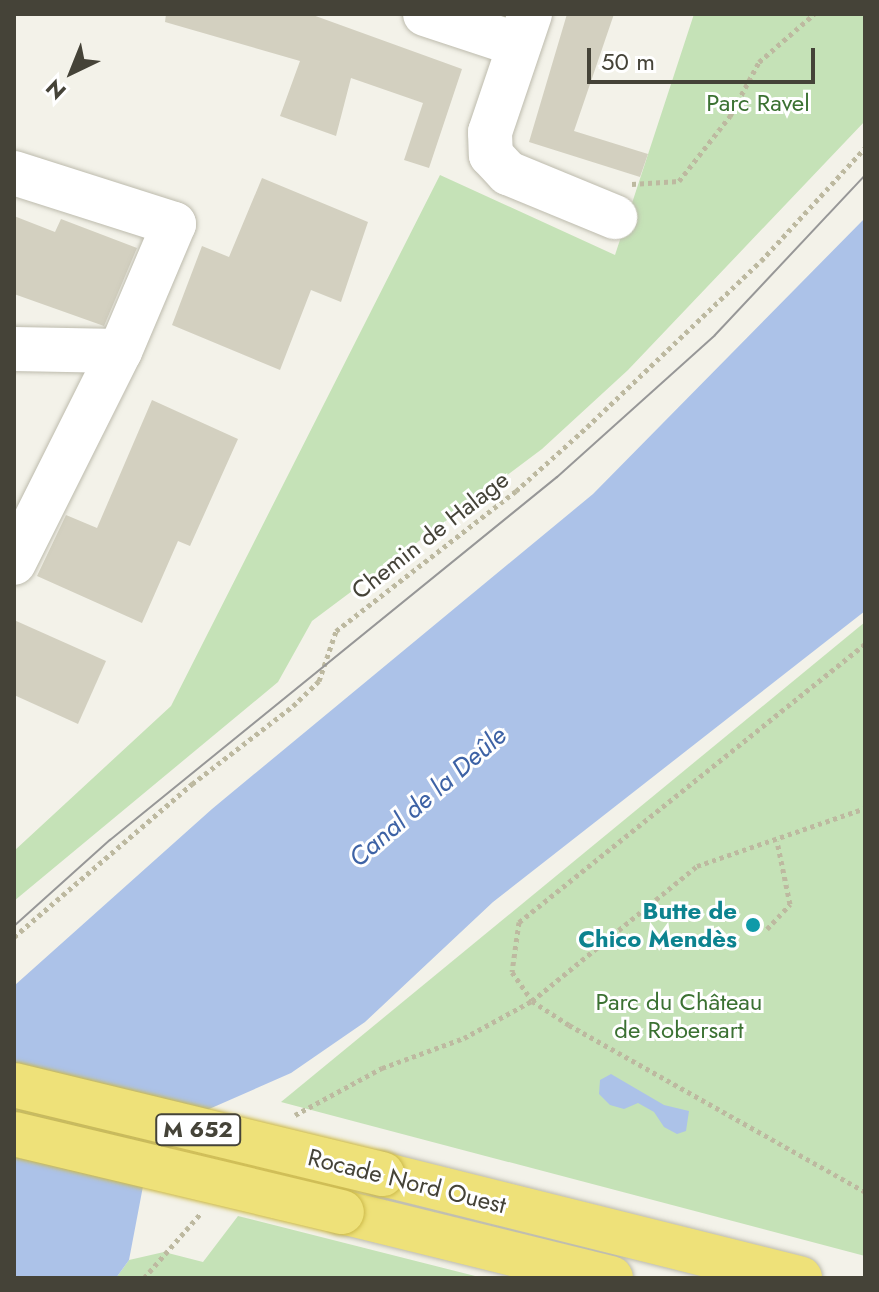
<!DOCTYPE html>
<meta charset="utf-8">
<style>
body{margin:0}
#map{position:relative;width:879px;height:1292px;overflow:hidden;background:#f3f2e9;font-family:Jost,sans-serif}
div>[style]{position:absolute}
[style*='--x']{left:calc(var(--x)*1px);top:calc(var(--y)*1px);width:calc(var(--w)*1px);rotate:calc(var(--a)*1deg)}
.green>*{inset:0;background:#c5e2b7}
.water>*{inset:0;background:#acc2e8}
.building>*{inset:0;background:#d3d0c0}
.path>*{height:5px;margin-top:-2.5px;transform-origin:0;background:repeating-linear-gradient(90deg,#bdb9a0 0 4px,transparent 0 8px)}
.roads{filter:drop-shadow(0 0 2px #bdbbad) drop-shadow(0 0 2px #bdbbad)}
.minor>*{height:44px;margin:-22px;padding:0 22px;transform-origin:22px;border-radius:22px;background:#fff}
.highway>*{height:44px;margin:-22px;padding:0 22px;transform-origin:22px;border-radius:22px;background:#eee179}
.tram>*{height:2px;margin:-1px;padding:0 1px;transform-origin:1px;border-radius:1px;background:#979797}
.bridges{filter:drop-shadow(0 0 2px #ccb94a) drop-shadow(0 0 2px #ccb94a)}
.highway-bridge>*{height:44px;margin:-22px;padding:0 22px;transform-origin:22px;border-radius:22px;background:#eee179}
.dots>*{width:22px;height:22px;translate:-50% -50%;box-sizing:border-box;border:4px solid #fff;border-radius:50%}
span{translate:-50% -50%;white-space:nowrap;text-align:center;line-height:1.15;-webkit-text-stroke:6px #fff;paint-order:stroke}
.shield-label span{padding:2px 6px;background:#fff;border:2px solid;border-radius:6px;-webkit-text-stroke-width:0}
.shield-label{font-size:22px;color:#454338;font-weight:700}
.park-label{font-size:24px;color:#3b7132}
.street-label{font-size:24px;color:#454338}
.culture-label{font-size:24px;color:#0d838f;font-weight:700}
.right{translate:-100% -50%;text-align:right}
.water-label{font-size:26px;color:#3d62a5;font-style:italic}
.frame{position:absolute;inset:0;border:16px solid #454338;pointer-events:none}
.north{position:absolute;left:32px;top:32px;width:80px;height:80px;-webkit-text-stroke:6px #fff;paint-order:stroke;rotate:223deg;font-size:22px;font-weight:700;line-height:32px;text-align:center;color:#454338}
.north::after{content:'';display:block;margin:auto;width:28px;height:36px;background:#454338;clip-path:polygon(50% 0,100% 100%,50% 72%,0 100%)}
.scale{position:absolute;left:587px;top:48px;width:228px;height:36px;box-sizing:border-box;border:4px solid #454338;border-top:0;padding-left:10px;font-size:24px;line-height:28px;white-space:nowrap;color:#454338;-webkit-text-stroke:6px #fff;paint-order:stroke}
</style>
<div id="map">
<div class="green">
<div style="clip-path:polygon(694px 14px,865px 14px,865px 121px,628px 370px,542px 449px,312px 621px,278px 682px,14px 901px,14px 851px,171px 706px,440px 175px,615px 255px)"></div>
<div style="clip-path:polygon(865px 622px,865px 1256px,281px 1102px)"></div>
<div style="clip-path:polygon(238px 1216px,483px 1278px,116px 1278px,129px 1260px,164px 1252px,203px 1262px)"></div>
</div>
<div class="water">
<div style="clip-path:polygon(865px 218px,865px 611px,493px 902px,365px 1022px,291px 1073px,200px 1113px,144px 1181px,129px 1260px,116px 1278px,14px 1278px,15px 985px,212px 809px,593px 494px)"></div>
<div style="clip-path:polygon(611px 1074px,664px 1105px,689px 1111px,686px 1131px,677px 1134px,664px 1127px,654px 1112px,638px 1103px,624px 1109px,610px 1105px,599px 1094px,600px 1080px)"></div>
</div>
<div class="building">
<div style="clip-path:polygon(166px 14px,310px 14px,462px 69px,429px 168px,404px 160px,423px 103px,351px 78px,336px 136px,280px 116px,300px 61px,165px 22px)"></div>
<div style="clip-path:polygon(567px 14px,614px 14px,574px 131px,648px 154px,640px 177px,529px 142px)"></div>
<div style="clip-path:polygon(262px 178px,368px 222px,341px 302px,311px 290px,280px 370px,172px 325px,202px 246px,229px 257px)"></div>
<div style="clip-path:polygon(14px 216px,55px 232px,61px 219px,137px 248px,104px 326px,14px 294px)"></div>
<div style="clip-path:polygon(152px 400px,238px 439px,190px 546px,178px 541px,142px 623px,37px 576px,66px 515px,97px 528px)"></div>
<div style="clip-path:polygon(14px 620px,106px 661px,78px 724px,14px 695px)"></div>
</div>
<div class="path">
<div style="--x:632;--y:184;--w:47;--a:-3.7"></div>
<div style="--x:679;--y:181;--w:83;--a:-51.9"></div>
<div style="--x:730;--y:116;--w:61;--a:-61.8"></div>
<div style="--x:759;--y:62;--w:73;--a:-41.1"></div>
<div style="--x:865;--y:644;--w:444;--a:141.2"></div>
<div style="--x:519;--y:922;--w:50;--a:98"></div>
<div style="--x:512;--y:972;--w:35;--a:55"></div>
<div style="--x:532;--y:1001;--w:44;--a:33"></div>
<div style="--x:569;--y:1025;--w:340;--a:29.4"></div>
<div style="--x:767;--y:929;--w:34;--a:-47"></div>
<div style="--x:790;--y:904;--w:64;--a:-101.7"></div>
<div style="--x:14;--y:937;--w:235;--a:-40.7"></div>
<div style="--x:192;--y:784;--w:128;--a:-37.7"></div>
<div style="--x:293;--y:706;--w:36;--a:-44"></div>
<div style="--x:319;--y:681;--w:53;--a:-71.2"></div>
<div style="--x:336;--y:631;--w:228;--a:-37.9"></div>
<div style="--x:516;--y:491;--w:96;--a:-42"></div>
<div style="--x:587;--y:427;--w:240;--a:-43.7"></div>
<div style="--x:761;--y:261;--w:154;--a:-47.4"></div>
<div style="--x:295;--y:1115;--w:99;--a:-28.4"></div>
<div style="--x:382;--y:1068;--w:87;--a:-20.1"></div>
<div style="--x:464;--y:1038;--w:77;--a:-28.6"></div>
<div style="--x:532;--y:1001;--w:213;--a:-39.3"></div>
<div style="--x:697;--y:866;--w:178;--a:-19"></div>
<div style="--x:144;--y:1278;--w:85;--a:-48.8"></div>
</div>
<div class="roads">
<div class="minor">
<div style="--x:425;--y:14;--w:99;--a:18.3"></div>
<div style="--x:530;--y:14;--w:125;--a:108.7"></div>
<div style="--x:490;--y:132;--w:23;--a:88"></div>
<div style="--x:491;--y:155;--w:25;--a:47"></div>
<div style="--x:508;--y:173;--w:116;--a:22.4"></div>
<div style="--x:14;--y:173;--w:168;--a:17.7"></div>
<div style="--x:174;--y:224;--w:138;--a:113"></div>
<div style="--x:120;--y:351;--w:237;--a:116.6"></div>
<div style="--x:14;--y:349;--w:106;--a:1.1"></div>
</div>
<div class="highway">
<div style="--x:382;--y:1174;--w:431;--a:14"></div>
<div style="--x:342;--y:1212;--w:277;--a:13.8"></div>
</div>
</div>
<div class="tram">
<div style="--x:14;--y:926;--w:129;--a:-41.9"></div>
<div style="--x:110;--y:840;--w:576;--a:-39.08"></div>
<div style="--x:557;--y:477;--w:212;--a:-41.9"></div>
<div style="--x:715;--y:335;--w:219;--a:-46.8"></div>
</div>
<div class="bridges">
<div class="highway-bridge">
<div style="--x:14;--y:1085;--w:379;--a:13.6"></div>
<div style="--x:14;--y:1134;--w:337;--a:13.4"></div>
</div>
</div>
<div class="dots">
<div style="left:753px;top:925px;background:#0f9aa8"></div>
</div>
<div class="shield-label">
<span style="left:198px;top:1130px">M 652</span>
</div>
<div class="park-label">
<span style="left:758px;top:103px">Parc Ravel</span>
<span style="left:679px;top:1016px">Parc du Château<br>de Robersart</span>
</div>
<div class="street-label">
<span style="left:430px;top:535px;rotate:-38deg">Chemin de Halage</span>
<span style="left:407px;top:1181px;rotate:14deg">Rocade Nord Ouest</span>
</div>
<div class="culture-label">
<span class="right" style="left:737px;top:925px">Butte de<br>Chico Mendès</span>
</div>
<div class="water-label">
<span style="left:428px;top:797px;rotate:-41deg">Canal de la Deûle</span>
</div>
<div class="frame"></div>
<div class="north">N</div>
<div class="scale">50 m</div>
</div>
